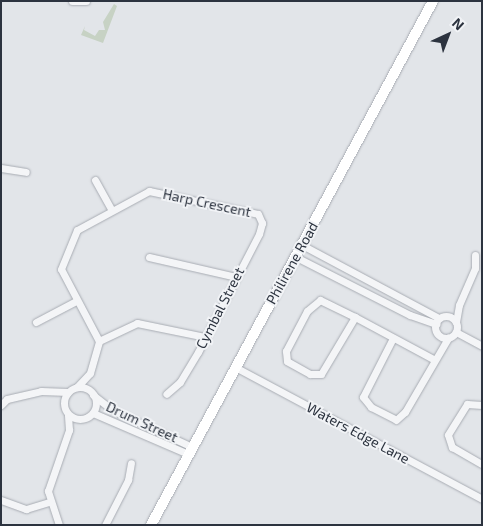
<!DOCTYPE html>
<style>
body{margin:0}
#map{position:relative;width:483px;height:526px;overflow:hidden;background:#e2e5e9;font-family:"Exo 2",sans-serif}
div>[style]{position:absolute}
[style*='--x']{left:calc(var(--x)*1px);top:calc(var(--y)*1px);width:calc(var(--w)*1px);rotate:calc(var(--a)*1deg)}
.green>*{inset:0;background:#c7d2c4}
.roads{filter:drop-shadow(0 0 1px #a8acb3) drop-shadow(0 0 1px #a8acb3)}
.street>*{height:7px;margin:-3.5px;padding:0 3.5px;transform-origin:3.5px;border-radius:3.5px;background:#f4f5f7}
.street>.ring{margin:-3.5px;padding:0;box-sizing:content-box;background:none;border:7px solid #f4f5f7;border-radius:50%}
.secondary>*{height:10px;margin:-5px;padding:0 5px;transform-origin:5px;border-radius:5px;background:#fff}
span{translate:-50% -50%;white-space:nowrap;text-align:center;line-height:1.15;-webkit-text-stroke:4px #f1f3f6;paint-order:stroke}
.street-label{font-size:14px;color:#2c333f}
.frame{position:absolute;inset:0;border:2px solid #2c333f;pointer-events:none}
.north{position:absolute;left:423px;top:10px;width:50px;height:50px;-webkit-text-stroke:4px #f1f3f6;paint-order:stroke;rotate:43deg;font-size:14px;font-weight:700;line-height:20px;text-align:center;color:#2c333f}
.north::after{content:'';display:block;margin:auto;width:18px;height:22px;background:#2c333f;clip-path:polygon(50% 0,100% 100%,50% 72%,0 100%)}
</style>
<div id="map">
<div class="green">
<div style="clip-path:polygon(114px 4px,117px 6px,103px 43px,81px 35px,85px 26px,84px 30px,95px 36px,99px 30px,105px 30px,103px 22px)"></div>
</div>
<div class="roads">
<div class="street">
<div style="--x:72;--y:1;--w:14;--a:0"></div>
<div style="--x:1;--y:168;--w:25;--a:9"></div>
<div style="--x:95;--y:180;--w:33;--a:61"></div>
<div style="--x:302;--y:245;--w:155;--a:28.1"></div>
<div style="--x:149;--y:257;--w:89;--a:12.9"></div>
<div style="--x:296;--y:257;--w:128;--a:27"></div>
<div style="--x:410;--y:315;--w:28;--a:19"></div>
<div class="ring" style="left:435px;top:316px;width:15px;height:15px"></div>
<div style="--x:355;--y:317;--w:66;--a:120.8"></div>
<div style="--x:321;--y:374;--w:11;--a:180"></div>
<div style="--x:310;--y:374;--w:26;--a:-151"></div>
<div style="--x:287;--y:361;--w:10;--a:-96"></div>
<div style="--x:286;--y:351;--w:45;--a:-62.3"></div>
<div style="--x:307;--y:311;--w:17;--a:-40"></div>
<div style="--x:320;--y:300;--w:39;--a:26"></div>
<div style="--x:355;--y:317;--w:89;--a:28.3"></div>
<div style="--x:36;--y:322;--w:45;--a:-27.7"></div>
<div style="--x:456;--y:322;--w:17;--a:-80"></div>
<div style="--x:459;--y:305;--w:40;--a:-66.6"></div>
<div style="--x:475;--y:268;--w:13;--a:-90"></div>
<div style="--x:456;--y:332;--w:30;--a:28"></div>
<div style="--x:393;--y:338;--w:66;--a:117"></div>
<div style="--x:363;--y:397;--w:13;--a:51"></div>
<div style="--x:371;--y:407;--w:28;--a:27"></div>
<div style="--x:396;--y:420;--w:12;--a:-42"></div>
<div style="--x:405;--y:412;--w:86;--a:-59.8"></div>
<div style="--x:99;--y:341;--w:81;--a:-117.8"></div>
<div style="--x:61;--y:269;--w:42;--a:-67.7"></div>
<div style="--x:77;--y:230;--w:82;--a:-28.4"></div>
<div style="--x:149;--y:191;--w:111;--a:11.9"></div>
<div style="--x:258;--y:214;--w:10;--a:66"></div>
<div style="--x:262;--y:223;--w:11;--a:105"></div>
<div style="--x:259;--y:234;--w:133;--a:117.3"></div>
<div style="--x:198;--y:352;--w:35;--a:121"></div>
<div style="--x:180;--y:382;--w:18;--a:139"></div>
<div style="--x:99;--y:341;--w:42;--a:-25.3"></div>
<div style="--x:137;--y:323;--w:69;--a:11.6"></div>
<div style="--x:235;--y:367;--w:280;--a:28.1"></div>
<div class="ring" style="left:64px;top:387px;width:25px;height:25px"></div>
<div style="--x:77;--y:387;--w:19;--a:-47"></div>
<div style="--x:90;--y:373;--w:33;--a:-74"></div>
<div style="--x:93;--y:395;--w:24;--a:38"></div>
<div style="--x:112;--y:410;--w:88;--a:24.8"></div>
<div style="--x:1;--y:405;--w:8;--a:-45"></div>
<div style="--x:7;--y:399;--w:35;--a:-13"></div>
<div style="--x:41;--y:391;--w:27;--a:2"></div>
<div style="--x:482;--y:405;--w:15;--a:-176"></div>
<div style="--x:467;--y:404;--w:36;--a:122"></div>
<div style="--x:448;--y:435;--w:13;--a:72"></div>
<div style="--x:452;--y:447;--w:34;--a:30"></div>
<div style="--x:93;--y:413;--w:103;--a:23.3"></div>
<div style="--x:1;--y:500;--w:27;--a:20"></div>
<div style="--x:26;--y:509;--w:24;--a:-17"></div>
<div style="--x:59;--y:525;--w:36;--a:-108"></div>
<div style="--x:48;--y:491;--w:65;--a:-71"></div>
<div style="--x:69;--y:430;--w:15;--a:-94"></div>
<div style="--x:105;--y:525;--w:51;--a:-62.9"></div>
<div style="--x:128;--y:480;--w:17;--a:-80"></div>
</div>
<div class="secondary">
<div style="--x:151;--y:525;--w:595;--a:-61.71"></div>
</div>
</div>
<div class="street-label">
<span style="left:207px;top:203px;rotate:12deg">Harp Crescent</span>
<span style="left:292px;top:263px;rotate:-61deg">Philirene Road</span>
<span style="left:220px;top:308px;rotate:-63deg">Cymbal Street</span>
<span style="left:142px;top:422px;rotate:25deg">Drum Street</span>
<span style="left:358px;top:433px;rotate:28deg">Waters Edge Lane</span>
</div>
<div class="frame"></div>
<div class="north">N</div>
</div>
